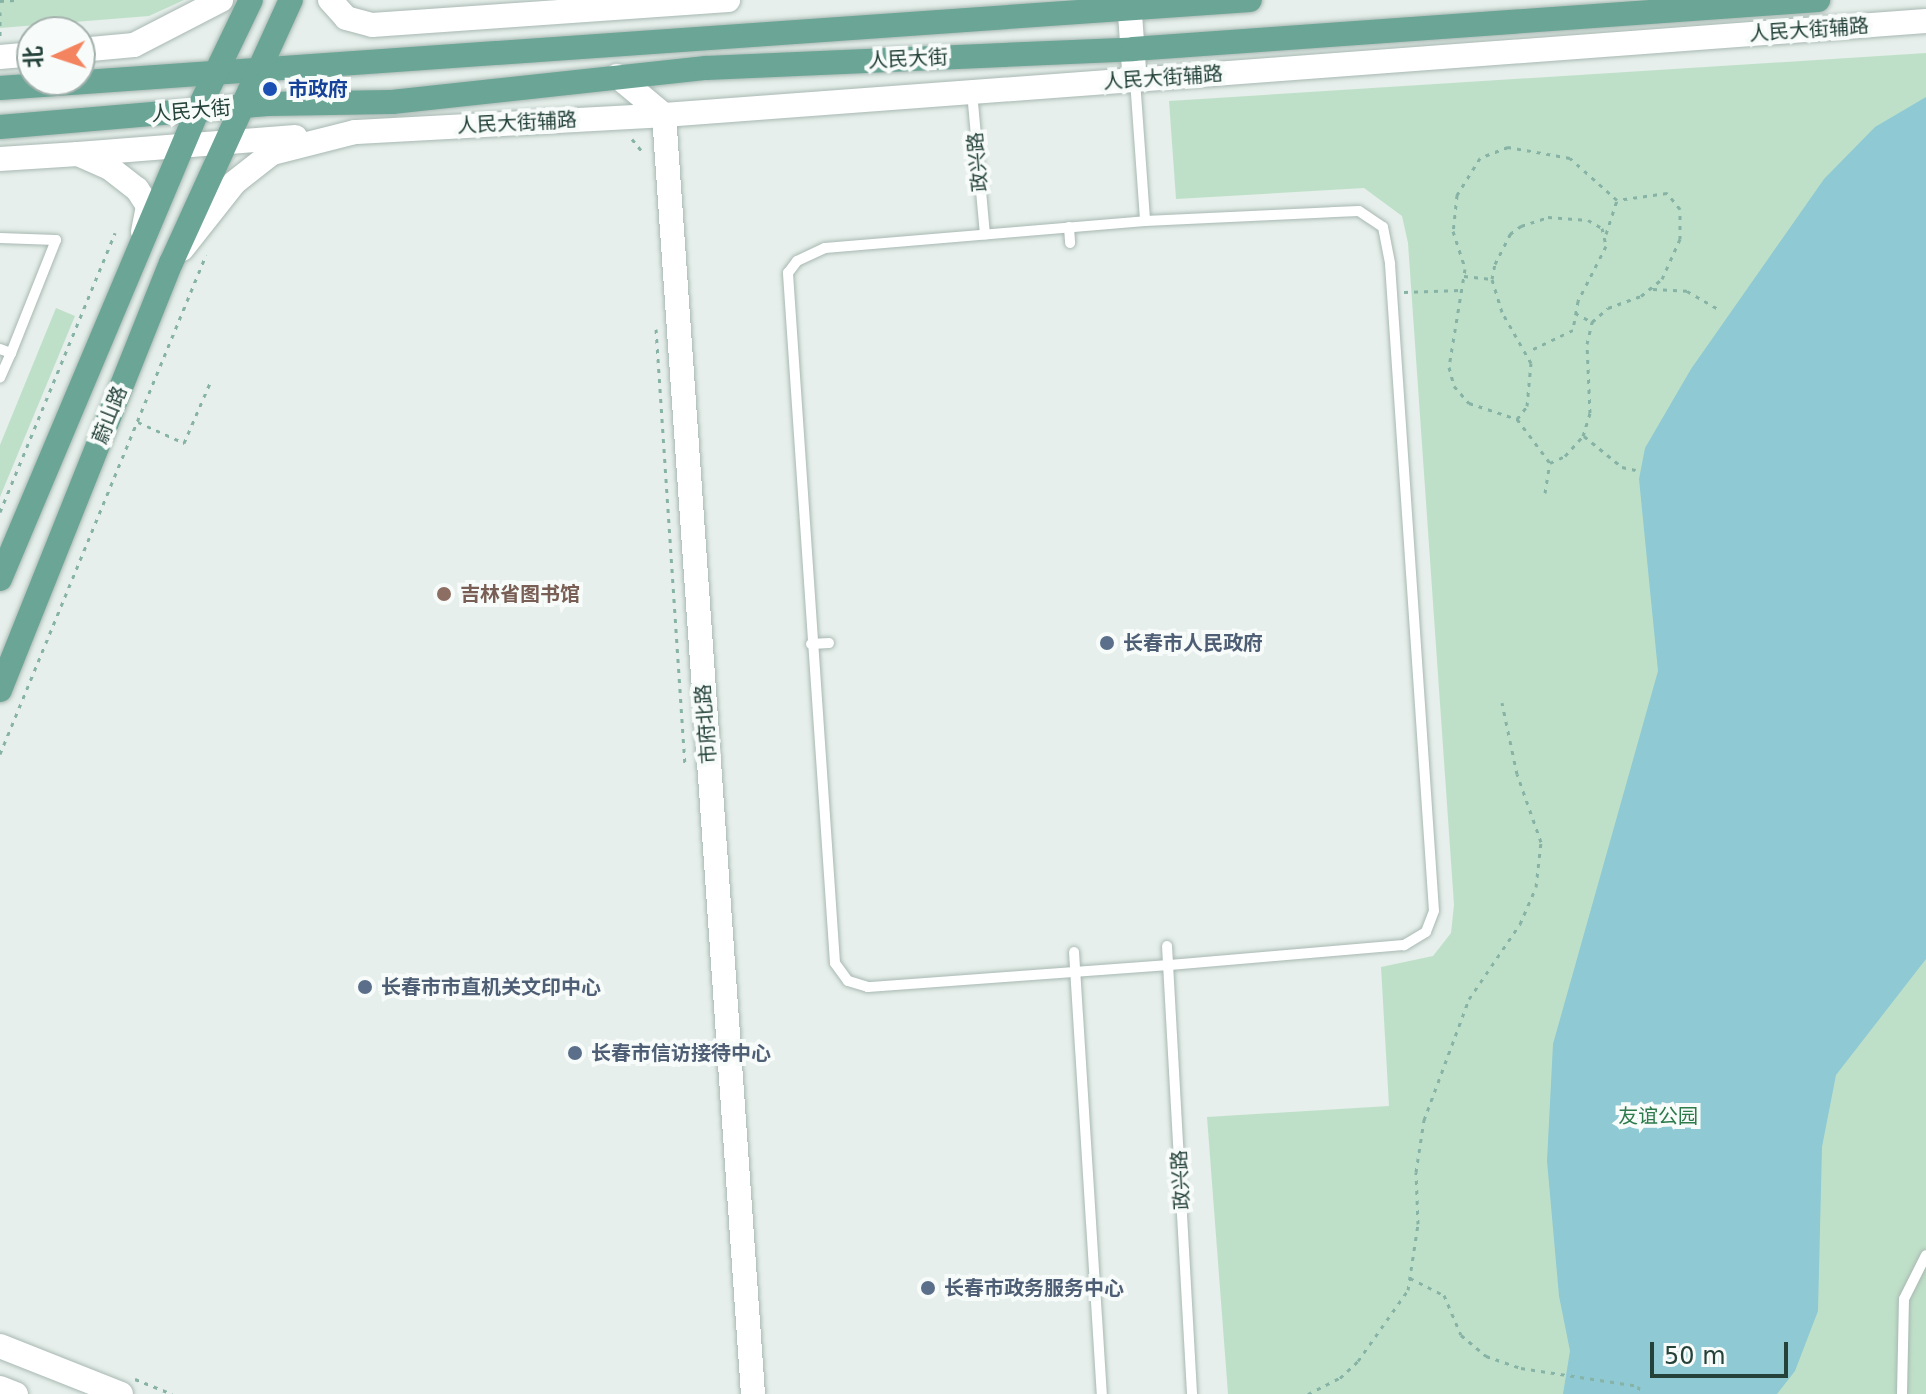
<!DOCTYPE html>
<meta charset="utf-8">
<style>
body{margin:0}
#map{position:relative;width:1926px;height:1394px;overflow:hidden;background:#e6efeb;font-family:"DejaVu Sans","Noto Sans SC",sans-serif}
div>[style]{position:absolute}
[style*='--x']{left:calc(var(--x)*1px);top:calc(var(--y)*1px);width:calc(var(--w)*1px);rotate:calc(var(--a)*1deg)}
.green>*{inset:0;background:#bfe0c8}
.water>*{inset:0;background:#8ec9d4}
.path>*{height:3px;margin-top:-1.5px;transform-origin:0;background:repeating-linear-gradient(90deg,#86b3a5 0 4px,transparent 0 10px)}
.roads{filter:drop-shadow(0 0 2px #a8b8b2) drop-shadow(0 0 2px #a8b8b2)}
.lane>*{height:10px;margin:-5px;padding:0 5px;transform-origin:5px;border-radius:5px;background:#fff}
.secondary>*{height:24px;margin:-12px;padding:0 12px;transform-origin:12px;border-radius:12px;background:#fff}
.primary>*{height:24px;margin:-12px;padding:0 12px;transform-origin:12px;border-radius:12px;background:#6aa596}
.dots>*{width:22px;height:22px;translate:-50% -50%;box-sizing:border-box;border:4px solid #f7fbf9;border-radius:50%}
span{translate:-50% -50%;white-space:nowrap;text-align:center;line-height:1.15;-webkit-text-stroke:8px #f7fbf9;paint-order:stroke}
.street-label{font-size:20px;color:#24423a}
.transit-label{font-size:20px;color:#164399;font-weight:700}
.left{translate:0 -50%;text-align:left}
.education-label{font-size:20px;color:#785e54;font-weight:700}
.service-label{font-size:20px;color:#4e5e75;font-weight:700}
.park-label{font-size:20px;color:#2d7a4b}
.north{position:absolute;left:16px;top:16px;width:80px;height:80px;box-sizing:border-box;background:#f7fbf9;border:2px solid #a3b1ad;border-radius:50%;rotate:267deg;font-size:22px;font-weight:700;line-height:32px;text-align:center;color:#24423a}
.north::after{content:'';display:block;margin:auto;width:28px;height:36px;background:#f4845f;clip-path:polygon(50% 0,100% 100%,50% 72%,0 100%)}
.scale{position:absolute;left:1650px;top:1342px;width:138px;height:36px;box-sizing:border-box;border:4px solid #24423a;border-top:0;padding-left:10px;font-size:24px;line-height:28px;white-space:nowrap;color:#24423a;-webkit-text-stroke:6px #f7fbf9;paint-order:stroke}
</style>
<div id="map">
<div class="green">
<div style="clip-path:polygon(0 0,184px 0,149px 16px,0 28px)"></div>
<div style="clip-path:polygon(1926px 53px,1926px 1394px,1228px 1394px,1207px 1117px,1389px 1106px,1381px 967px,1433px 956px,1451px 933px,1454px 905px,1408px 243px,1402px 216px,1364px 188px,1176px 199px,1169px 101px)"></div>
<div style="clip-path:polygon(56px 308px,75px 316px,0 497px,0 445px)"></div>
</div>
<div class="water">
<div style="clip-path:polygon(1926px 97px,1926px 959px,1836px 1075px,1822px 1147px,1818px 1311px,1795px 1371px,1777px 1394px,1563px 1394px,1570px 1351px,1559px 1296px,1547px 1161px,1553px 1044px,1658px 671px,1639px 479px,1645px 448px,1691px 369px,1824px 179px,1875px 127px)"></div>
</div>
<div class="path">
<div style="--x:0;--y:1;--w:15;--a:-4"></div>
<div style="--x:0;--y:12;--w:24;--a:90"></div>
<div style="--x:59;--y:32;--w:10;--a:-6"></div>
<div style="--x:632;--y:139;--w:19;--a:51"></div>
<div style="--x:1606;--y:234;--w:36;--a:-72"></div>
<div style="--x:1464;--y:276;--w:28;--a:6"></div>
<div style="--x:1653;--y:289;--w:34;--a:3"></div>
<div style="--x:1687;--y:291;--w:38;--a:30"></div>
<div style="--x:1404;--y:292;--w:57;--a:-2"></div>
<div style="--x:1575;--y:313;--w:19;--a:28"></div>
<div style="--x:656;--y:329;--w:435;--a:86.2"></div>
<div style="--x:1517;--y:419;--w:16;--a:-52"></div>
<div style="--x:1527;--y:406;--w:43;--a:-84.7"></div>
<div style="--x:1531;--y:363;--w:59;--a:-119.6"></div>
<div style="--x:1502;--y:312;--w:34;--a:-107"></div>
<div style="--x:1492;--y:279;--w:15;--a:-79"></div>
<div style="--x:1495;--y:264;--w:34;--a:-63"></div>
<div style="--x:1510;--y:234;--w:14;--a:-36"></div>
<div style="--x:1521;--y:226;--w:28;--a:-18"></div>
<div style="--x:1548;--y:217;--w:40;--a:4.3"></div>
<div style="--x:1588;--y:220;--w:16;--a:30"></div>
<div style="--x:1602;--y:228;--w:18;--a:77"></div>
<div style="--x:1606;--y:246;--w:62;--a:117"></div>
<div style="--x:1578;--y:301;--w:29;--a:100"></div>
<div style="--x:1573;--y:330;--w:49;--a:154.5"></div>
<div style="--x:138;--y:422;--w:51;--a:24.5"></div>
<div style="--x:184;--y:443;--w:65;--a:-66.6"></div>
<div style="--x:1584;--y:436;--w:49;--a:39.2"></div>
<div style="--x:1622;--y:467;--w:14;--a:12"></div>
<div style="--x:1545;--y:493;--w:30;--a:-81"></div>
<div style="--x:1550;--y:463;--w:17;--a:-25"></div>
<div style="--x:1565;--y:456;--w:27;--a:-48"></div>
<div style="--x:1583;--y:436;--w:24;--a:-73"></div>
<div style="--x:1590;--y:413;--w:69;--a:-92.5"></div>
<div style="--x:1587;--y:344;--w:23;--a:-77"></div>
<div style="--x:1592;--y:322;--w:21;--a:-41"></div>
<div style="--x:1608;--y:308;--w:35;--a:-20"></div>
<div style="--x:1641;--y:296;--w:27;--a:-39"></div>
<div style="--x:1662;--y:279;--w:44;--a:-65.8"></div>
<div style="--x:1680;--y:239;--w:30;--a:-90"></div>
<div style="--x:1680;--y:209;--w:21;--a:-129"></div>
<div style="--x:1667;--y:193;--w:50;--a:172"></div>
<div style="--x:1617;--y:200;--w:63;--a:-138.2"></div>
<div style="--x:1570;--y:158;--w:63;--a:-169.9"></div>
<div style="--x:1508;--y:147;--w:30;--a:159"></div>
<div style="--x:1480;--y:158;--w:44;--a:121.9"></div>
<div style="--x:1457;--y:195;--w:36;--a:96"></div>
<div style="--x:1453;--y:231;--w:40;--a:72"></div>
<div style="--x:1465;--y:269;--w:99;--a:99.3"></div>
<div style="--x:1449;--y:367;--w:20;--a:75"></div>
<div style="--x:1454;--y:386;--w:23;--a:49"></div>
<div style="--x:1469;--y:403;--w:51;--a:18.4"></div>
<div style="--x:1517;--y:419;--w:55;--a:53.1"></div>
<div style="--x:0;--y:512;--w:302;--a:-67.6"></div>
<div style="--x:0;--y:754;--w:540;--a:-67.57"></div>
<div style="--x:1410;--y:1278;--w:38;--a:27"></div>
<div style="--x:1444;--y:1295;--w:43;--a:67"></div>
<div style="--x:1461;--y:1335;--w:33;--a:40"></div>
<div style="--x:1486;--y:1356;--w:37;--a:19"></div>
<div style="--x:1521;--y:1368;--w:119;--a:8.7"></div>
<div style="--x:1639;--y:1386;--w:8;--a:97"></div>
<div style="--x:135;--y:1379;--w:40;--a:22"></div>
<div style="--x:1308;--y:1394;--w:36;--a:-27"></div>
<div style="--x:1340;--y:1378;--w:25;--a:-43"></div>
<div style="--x:1358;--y:1361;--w:87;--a:-54.8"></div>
<div style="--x:1408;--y:1290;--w:67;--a:-81.4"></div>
<div style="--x:1418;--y:1224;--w:52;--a:-92.2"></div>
<div style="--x:1416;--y:1172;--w:53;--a:-81.3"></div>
<div style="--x:1424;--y:1120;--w:129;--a:-69.6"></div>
<div style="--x:1469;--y:999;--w:91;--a:-55.8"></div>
<div style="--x:1520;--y:924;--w:40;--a:-66.6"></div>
<div style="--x:1536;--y:887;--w:45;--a:-83.7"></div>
<div style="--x:1541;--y:842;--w:72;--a:-109.4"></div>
<div style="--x:1517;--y:774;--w:73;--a:-101.9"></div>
</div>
<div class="roads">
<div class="lane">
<div style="--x:1135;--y:80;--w:141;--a:85.9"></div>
<div style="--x:972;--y:92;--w:143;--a:84.8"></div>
<div style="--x:1359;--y:211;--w:29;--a:34"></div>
<div style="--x:1383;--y:227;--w:38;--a:79"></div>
<div style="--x:1390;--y:264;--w:648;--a:86.11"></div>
<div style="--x:1434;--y:911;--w:22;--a:111"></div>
<div style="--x:1426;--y:932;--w:26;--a:149"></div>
<div style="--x:1404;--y:945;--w:236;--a:175.1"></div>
<div style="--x:1169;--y:965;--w:302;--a:175.8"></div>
<div style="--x:868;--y:987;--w:21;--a:-163"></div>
<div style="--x:848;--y:981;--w:22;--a:-126"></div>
<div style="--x:835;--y:963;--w:692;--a:-93.9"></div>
<div style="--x:788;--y:273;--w:15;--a:-53"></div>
<div style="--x:797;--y:261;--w:31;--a:-25"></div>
<div style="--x:825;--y:248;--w:321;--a:-4.8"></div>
<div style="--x:1145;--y:221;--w:214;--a:-2.7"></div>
<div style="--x:1069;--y:227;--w:16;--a:86"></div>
<div style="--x:0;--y:238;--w:56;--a:2"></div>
<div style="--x:56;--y:240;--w:122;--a:111.7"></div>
<div style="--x:0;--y:349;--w:12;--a:20"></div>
<div style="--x:11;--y:353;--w:27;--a:114"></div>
<div style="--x:811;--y:644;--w:18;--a:-3"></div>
<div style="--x:1167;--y:946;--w:449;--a:86.8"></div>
<div style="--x:1074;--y:952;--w:443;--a:86.4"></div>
<div style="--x:1902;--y:1394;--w:95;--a:-88.8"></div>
<div style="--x:1904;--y:1299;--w:49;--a:-63.4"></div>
</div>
<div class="secondary">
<div style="--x:330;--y:0;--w:24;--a:48"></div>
<div style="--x:346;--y:18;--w:27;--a:15"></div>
<div style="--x:372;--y:25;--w:357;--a:-4"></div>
<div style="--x:1129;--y:0;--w:70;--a:85.9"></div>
<div style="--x:80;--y:50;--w:54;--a:-5.3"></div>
<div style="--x:134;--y:45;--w:98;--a:-27.3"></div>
<div style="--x:0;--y:57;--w:32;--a:-5"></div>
<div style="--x:617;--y:76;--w:61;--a:39.7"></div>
<div style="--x:664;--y:115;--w:1282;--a:86.02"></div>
<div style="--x:78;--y:154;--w:218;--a:-4.5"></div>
<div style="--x:0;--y:159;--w:78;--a:-3.7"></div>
<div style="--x:78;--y:154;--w:36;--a:24"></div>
<div style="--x:111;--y:169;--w:33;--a:38"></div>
<div style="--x:137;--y:189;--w:20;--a:57"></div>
<div style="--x:148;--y:206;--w:26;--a:101"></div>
<div style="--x:182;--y:249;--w:85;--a:-51.7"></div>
<div style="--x:235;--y:182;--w:47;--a:-38.1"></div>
<div style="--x:272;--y:153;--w:86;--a:-14.2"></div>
<div style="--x:355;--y:132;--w:309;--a:-3.1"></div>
<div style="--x:664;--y:115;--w:1265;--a:-4.26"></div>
<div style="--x:0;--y:1346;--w:130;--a:21.6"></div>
<div style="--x:0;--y:1388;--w:17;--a:21"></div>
</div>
<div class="primary">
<div style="--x:0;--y:88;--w:1253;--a:-4.03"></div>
<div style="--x:0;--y:127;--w:268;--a:-4.9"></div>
<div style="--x:267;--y:104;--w:125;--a:-0.9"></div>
<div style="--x:392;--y:102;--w:316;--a:-6.2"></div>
<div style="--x:706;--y:68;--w:427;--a:-2.5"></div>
<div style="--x:1133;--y:49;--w:687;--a:-4.09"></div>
<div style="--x:0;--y:579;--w:507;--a:-67.13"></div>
<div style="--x:197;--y:112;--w:124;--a:-64.3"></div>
<div style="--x:0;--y:690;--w:460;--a:-68.2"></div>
<div style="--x:171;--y:263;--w:289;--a:-65.5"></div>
</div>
</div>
<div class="dots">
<div style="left:270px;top:89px;background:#1a4fb4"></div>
<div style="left:444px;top:594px;background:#8d6e63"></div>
<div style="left:1107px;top:643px;background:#5c6f8a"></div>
<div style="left:365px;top:987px;background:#5c6f8a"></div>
<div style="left:575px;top:1053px;background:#5c6f8a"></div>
<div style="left:928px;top:1288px;background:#5c6f8a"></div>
</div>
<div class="street-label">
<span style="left:1809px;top:30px;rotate:-4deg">人民大街辅路</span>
<span style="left:908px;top:59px;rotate:-3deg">人民大街</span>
<span style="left:1163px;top:78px;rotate:-4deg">人民大街辅路</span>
<span style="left:191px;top:111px;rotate:-5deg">人民大街</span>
<span style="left:517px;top:123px;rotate:-3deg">人民大街辅路</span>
<span style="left:978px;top:162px;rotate:-95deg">政兴路</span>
<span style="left:110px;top:415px;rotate:-68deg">蔚山路</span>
<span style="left:706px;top:724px;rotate:-94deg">市府北路</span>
<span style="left:1181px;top:1180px;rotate:-93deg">政兴路</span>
</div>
<div class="transit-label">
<span class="left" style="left:288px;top:89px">市政府</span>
</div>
<div class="education-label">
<span class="left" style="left:460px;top:594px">吉林省图书馆</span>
</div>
<div class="service-label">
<span class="left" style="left:1123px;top:643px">长春市人民政府</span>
<span class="left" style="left:381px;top:987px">长春市市直机关文印中心</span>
<span class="left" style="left:591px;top:1053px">长春市信访接待中心</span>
<span class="left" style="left:944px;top:1288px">长春市政务服务中心</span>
</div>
<div class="park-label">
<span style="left:1658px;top:1116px">友谊公园</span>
</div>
<div class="north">北</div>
<div class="scale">50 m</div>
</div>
